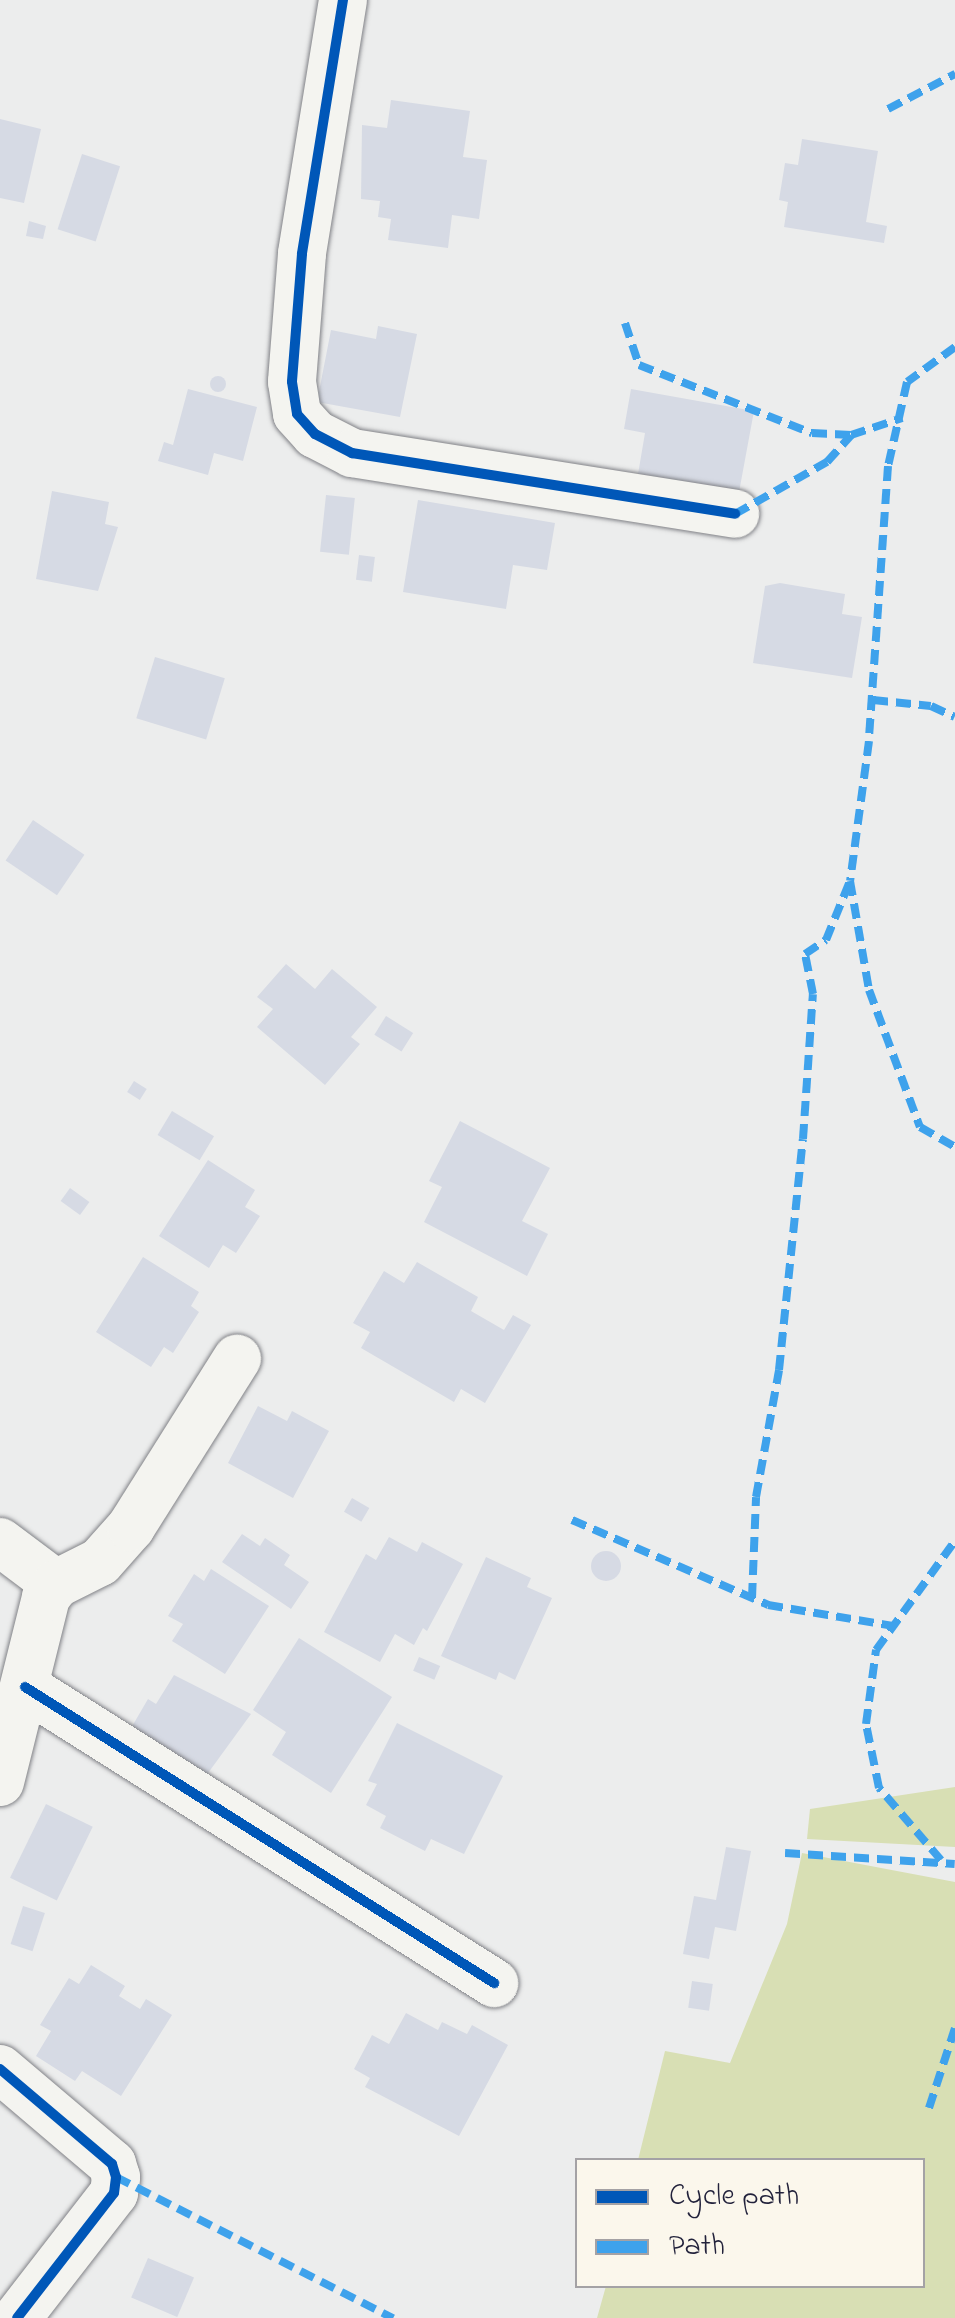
<!DOCTYPE html>
<style>
body{margin:0}
#map{position:relative;width:955px;height:2318px;overflow:hidden;background:#eceded;font-family:"Indie Flower",sans-serif}
div>[style]{position:absolute}
[style*='--x']{left:calc(var(--x)*1px);top:calc(var(--y)*1px);width:calc(var(--w)*1px);rotate:calc(var(--a)*1deg)}
.green>*{inset:0;background:#d8dfb4}
.building>*{inset:0;background:#d6dae4;transform-origin:0 0}
.round{border-radius:50%}
.roads{filter:drop-shadow(0 0 2px #818287) drop-shadow(0 0 2px #818287)}
.minor>*{height:48px;margin:-24px;padding:0 24px;transform-origin:24px;border-radius:24px;background:#f4f4f0}
.quiet>*{height:8px;margin-top:-4px;transform-origin:0;background:repeating-linear-gradient(90deg,#3ea2ec 0 15px,transparent 0 23px)}
.cycleway>*{height:10px;margin:-5px;padding:0 5px;transform-origin:5px;border-radius:5px;background:#0057b8}
span{translate:-50% -50%;white-space:nowrap;text-align:center;line-height:1.15;-webkit-text-stroke:8px #fbf7ec;paint-order:stroke}
.legend{position:absolute;left:575px;top:2158px;width:350px;height:130px;box-sizing:border-box;background:#fbf7ec;border:2px solid #a4a2a5;margin:0;padding:12px 18px;list-style:none;font-size:30px;color:#22223b}
.legend li{display:flex;align-items:center;gap:20px;height:50px}
.legend b{width:50px;border:2px solid #a4a2a5}
</style>
<div id="map">
<div class="green">
<div style="clip-path:polygon(955px 1787px,955px 1847px,807px 1839px,810px 1809px)"></div>
<div style="clip-path:polygon(802px 1853px,955px 1882px,955px 2318px,597px 2318px,606px 2286px,922px 2286px,922px 2160px,638px 2160px,665px 2051px,730px 2063px,787px 1924px)"></div>
</div>
<div class="building">
<div style="clip-path:polygon(391px 100px,470px 111px,463px 157px,487px 160px,479px 219px,452px 215px,448px 248px,388px 240px,391px 219px,378px 217px,380px 201px,361px 199px,362px 125px,387px 128px)"></div>
<div style="clip-path:polygon(0 119px,41px 129px,24px 203px,0 198px)"></div>
<div style="clip-path:polygon(802px 139px,878px 151px,866px 222px,887px 226px,884px 243px,784px 227px,788px 202px,779px 200px,785px 163px,798px 165px)"></div>
<div style="left:82px;top:154px;width:40px;height:79px;rotate:18deg"></div>
<div style="clip-path:polygon(29px 221px,46px 226px,43px 239px,26px 236px)"></div>
<div style="clip-path:polygon(378px 326px,417px 334px,400px 417px,317px 402px,331px 330px,376px 339px)"></div>
<div class="round" style="left:210px;top:376px;width:16px;height:16px"></div>
<div style="clip-path:polygon(188px 389px,257px 407px,243px 461px,214px 453px,208px 475px,158px 461px,164px 442px,173px 445px)"></div>
<div style="clip-path:polygon(631px 389px,754px 411px,737px 503px,636px 486px,645px 433px,624px 429px)"></div>
<div style="clip-path:polygon(52px 491px,109px 502px,105px 524px,118px 527px,98px 591px,36px 579px)"></div>
<div style="left:326px;top:495px;width:29px;height:57px;rotate:6deg"></div>
<div style="clip-path:polygon(418px 500px,555px 523px,547px 570px,513px 565px,506px 609px,403px 592px)"></div>
<div style="left:359px;top:555px;width:16px;height:25px;rotate:7deg"></div>
<div style="clip-path:polygon(780px 583px,845px 594px,842px 614px,862px 617px,852px 678px,753px 663px,765px 586px)"></div>
<div style="left:155px;top:657px;width:73px;height:64px;rotate:17deg"></div>
<div style="left:33px;top:820px;width:62px;height:49px;rotate:34deg"></div>
<div style="clip-path:polygon(286px 964px,315px 989px,332px 969px,377px 1007px,351px 1037px,360px 1044px,325px 1085px,257px 1027px,273px 1009px,257px 997px)"></div>
<div style="left:386px;top:1016px;width:32px;height:22px;rotate:32deg"></div>
<div style="left:134px;top:1081px;width:15px;height:13px;rotate:32deg"></div>
<div style="left:172px;top:1111px;width:49px;height:28px;rotate:31deg"></div>
<div style="clip-path:polygon(460px 1121px,550px 1168px,522px 1221px,548px 1234px,527px 1276px,424px 1222px,442px 1187px,429px 1181px)"></div>
<div style="clip-path:polygon(208px 1160px,255px 1190px,245px 1207px,260px 1216px,236px 1253px,223px 1245px,209px 1268px,159px 1236px)"></div>
<div style="left:70px;top:1188px;width:24px;height:16px;rotate:36deg"></div>
<div style="clip-path:polygon(143px 1257px,199px 1292px,191px 1306px,199px 1312px,173px 1353px,164px 1347px,151px 1367px,96px 1332px)"></div>
<div style="clip-path:polygon(417px 1262px,478px 1297px,471px 1311px,504px 1330px,513px 1315px,531px 1325px,485px 1403px,461px 1389px,454px 1402px,361px 1348px,370px 1332px,353px 1323px,384px 1271px,404px 1283px)"></div>
<div style="clip-path:polygon(258px 1406px,287px 1421px,292px 1411px,329px 1431px,293px 1498px,228px 1463px)"></div>
<div style="left:352px;top:1498px;width:20px;height:16px;rotate:30deg"></div>
<div style="clip-path:polygon(242px 1534px,260px 1546px,265px 1538px,290px 1555px,284px 1565px,309px 1582px,291px 1609px,222px 1562px)"></div>
<div style="clip-path:polygon(389px 1537px,417px 1552px,422px 1542px,463px 1564px,427px 1631px,423px 1628px,414px 1645px,395px 1634px,380px 1662px,324px 1632px,366px 1554px,376px 1560px)"></div>
<div class="round" style="left:591px;top:1551px;width:30px;height:30px"></div>
<div style="clip-path:polygon(486px 1557px,531px 1578px,527px 1587px,552px 1598px,515px 1680px,499px 1672px,496px 1680px,441px 1656px)"></div>
<div style="clip-path:polygon(211px 1569px,269px 1606px,225px 1674px,172px 1641px,183px 1624px,168px 1616px,194px 1574px,204px 1581px)"></div>
<div style="clip-path:polygon(299px 1638px,392px 1697px,331px 1793px,272px 1755px,286px 1732px,253px 1710px)"></div>
<div style="left:419px;top:1657px;width:23px;height:15px;rotate:23deg"></div>
<div style="clip-path:polygon(174px 1675px,251px 1714px,203px 1780px,127px 1735px,148px 1699px,156px 1704px)"></div>
<div style="clip-path:polygon(397px 1723px,503px 1776px,464px 1854px,431px 1839px,425px 1851px,380px 1828px,386px 1816px,366px 1805px,377px 1784px,368px 1781px)"></div>
<div style="left:46px;top:1804px;width:52px;height:82px;rotate:26deg"></div>
<div style="clip-path:polygon(726px 1847px,751px 1851px,736px 1931px,715px 1927px,709px 1959px,683px 1954px,694px 1896px,716px 1900px)"></div>
<div style="left:23px;top:1906px;width:23px;height:40px;rotate:18deg"></div>
<div style="clip-path:polygon(91px 1965px,125px 1986px,119px 1996px,140px 2009px,146px 1999px,172px 2015px,121px 2096px,82px 2071px,75px 2081px,36px 2056px,51px 2031px,40px 2025px,69px 1978px,79px 1984px)"></div>
<div style="left:692px;top:1981px;width:21px;height:27px;rotate:8deg"></div>
<div style="clip-path:polygon(406px 2013px,438px 2030px,442px 2022px,467px 2034px,472px 2025px,508px 2045px,459px 2136px,365px 2087px,370px 2078px,354px 2069px,372px 2035px,389px 2044px)"></div>
<div style="left:148px;top:2258px;width:50px;height:43px;rotate:23deg"></div>
</div>
<div class="roads">
<div class="minor">
<div style="--x:343;--y:0;--w:257;--a:99.2"></div>
<div style="--x:302;--y:254;--w:128;--a:94.5"></div>
<div style="--x:292;--y:382;--w:32;--a:81"></div>
<div style="--x:297;--y:414;--w:27;--a:48"></div>
<div style="--x:315;--y:434;--w:42;--a:27.2"></div>
<div style="--x:352;--y:453;--w:388;--a:9"></div>
<div style="--x:0;--y:1542;--w:70;--a:36.9"></div>
<div style="--x:25;--y:1687;--w:555;--a:32.26"></div>
<div style="--x:0;--y:1782;--w:191;--a:-76"></div>
<div style="--x:46;--y:1597;--w:16;--a:-52"></div>
<div style="--x:56;--y:1584;--w:49;--a:-26.6"></div>
<div style="--x:100;--y:1562;--w:47;--a:-48.5"></div>
<div style="--x:131;--y:1527;--w:199;--a:-57.8"></div>
<div style="--x:0;--y:2069;--w:147;--a:40.3"></div>
<div style="--x:112;--y:2164;--w:14;--a:73"></div>
<div style="--x:116;--y:2177;--w:16;--a:97"></div>
<div style="--x:114;--y:2193;--w:158;--a:127.8"></div>
</div>
</div>
<div class="quiet">
<div style="--x:888;--y:109;--w:76;--a:-27.6"></div>
<div style="--x:625;--y:323;--w:44;--a:71.6"></div>
<div style="--x:639;--y:365;--w:186;--a:21.5"></div>
<div style="--x:812;--y:433;--w:39;--a:3"></div>
<div style="--x:955;--y:347;--w:59;--a:143.9"></div>
<div style="--x:907;--y:382;--w:86;--a:102.7"></div>
<div style="--x:888;--y:466;--w:276;--a:94"></div>
<div style="--x:869;--y:741;--w:141;--a:97.7"></div>
<div style="--x:850;--y:881;--w:111;--a:80.1"></div>
<div style="--x:869;--y:990;--w:146;--a:69.6"></div>
<div style="--x:920;--y:1127;--w:40;--a:29.7"></div>
<div style="--x:735;--y:514;--w:106;--a:-29.5"></div>
<div style="--x:827;--y:462;--w:36;--a:-48"></div>
<div style="--x:851;--y:435;--w:54;--a:-18.4"></div>
<div style="--x:873;--y:700;--w:58;--a:5.9"></div>
<div style="--x:931;--y:706;--w:26;--a:25"></div>
<div style="--x:572;--y:1520;--w:214;--a:23.4"></div>
<div style="--x:768;--y:1605;--w:128;--a:9.5"></div>
<div style="--x:752;--y:1598;--w:101;--a:-87.7"></div>
<div style="--x:756;--y:1497;--w:129;--a:-79.7"></div>
<div style="--x:779;--y:1370;--w:232;--a:-84.1"></div>
<div style="--x:803;--y:1139;--w:145;--a:-86.1"></div>
<div style="--x:813;--y:994;--w:41;--a:-101.3"></div>
<div style="--x:805;--y:954;--w:25;--a:-34"></div>
<div style="--x:826;--y:940;--w:64;--a:-67.9"></div>
<div style="--x:785;--y:1853;--w:170;--a:3.7"></div>
<div style="--x:941;--y:1860;--w:95;--a:-130.7"></div>
<div style="--x:879;--y:1788;--w:65;--a:-101.5"></div>
<div style="--x:866;--y:1724;--w:75;--a:-82.3"></div>
<div style="--x:876;--y:1650;--w:135;--a:-54.1"></div>
<div style="--x:929;--y:2108;--w:84;--a:-72"></div>
<div style="--x:116;--y:2177;--w:311;--a:27"></div>
</div>
<div class="cycleway">
<div style="--x:343;--y:0;--w:257;--a:99.2"></div>
<div style="--x:302;--y:254;--w:128;--a:94.5"></div>
<div style="--x:292;--y:382;--w:32;--a:81"></div>
<div style="--x:297;--y:414;--w:27;--a:48"></div>
<div style="--x:315;--y:434;--w:42;--a:27.2"></div>
<div style="--x:352;--y:453;--w:388;--a:9"></div>
<div style="--x:25;--y:1687;--w:555;--a:32.26"></div>
<div style="--x:0;--y:2069;--w:147;--a:40.3"></div>
<div style="--x:112;--y:2164;--w:14;--a:73"></div>
<div style="--x:116;--y:2177;--w:16;--a:97"></div>
<div style="--x:114;--y:2193;--w:158;--a:127.8"></div>
</div>
<ul class="legend">
<li><b style="height:12px;background:#0057b8"></b>Cycle path</li>
<li><b style="height:12px;background:#3ea2ec"></b>Path</li>
</ul>
</div>
